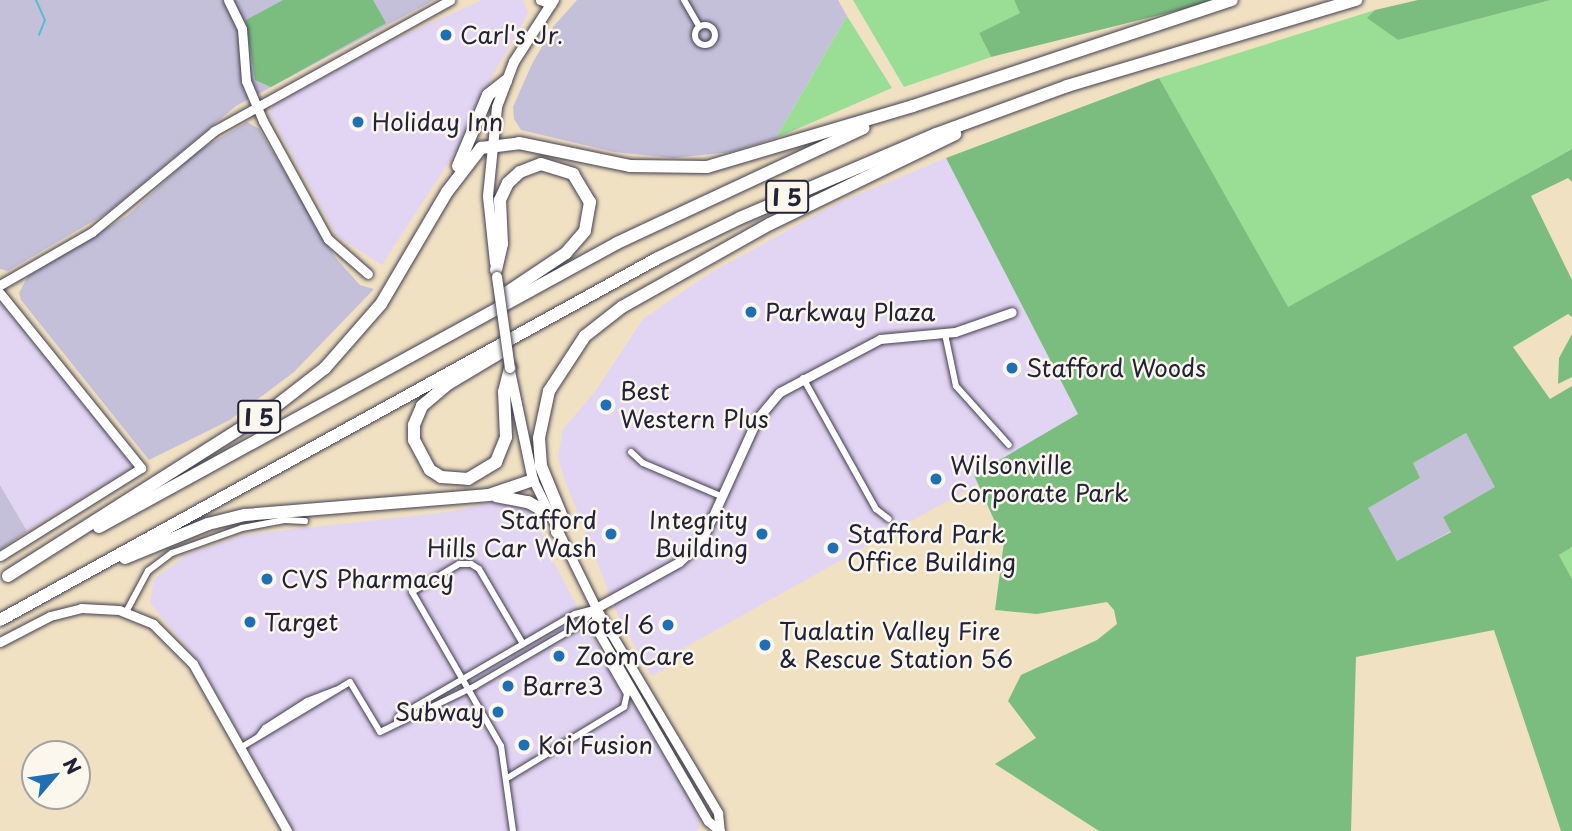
<!DOCTYPE html>
<style>
body{margin:0}
#map{position:relative;width:1572px;height:831px;overflow:hidden;background:#f1e1c3;font-family:"Playpen Sans",sans-serif}
div>[style]{position:absolute}
[style*='--x']{left:calc(var(--x)*1px);top:calc(var(--y)*1px);width:calc(var(--w)*1px);rotate:calc(var(--a)*1deg)}
.built>*{inset:0;background:#e2d4f3}
.industrial>*{inset:0;background:#c5c0da}
.green>*{inset:0;background:#9ade96}
.forest>*{inset:0;background:#7bbd7f}
.stream>*{height:2px;margin:-1px;padding:0 1px;transform-origin:1px;border-radius:1px;background:#54bed0}
.roads{filter:drop-shadow(0 0 2px #413f4f) drop-shadow(0 0 2px #413f4f)}
.street>*{height:6px;margin:-3px;padding:0 3px;transform-origin:3px;border-radius:3px;background:#fff}
.street>.ring{margin:-3px;padding:0;box-sizing:content-box;background:none;border:6px solid #fff;border-radius:50%}
.secondary>*{height:9px;margin:-4.5px;padding:0 4.5px;transform-origin:4.5px;border-radius:4.5px;background:#fff}
.primary>*{height:10px;margin:-5px;padding:0 5px;transform-origin:5px;border-radius:5px;background:#fff}
.highway>*{height:12px;margin:-6px;padding:0 6px;transform-origin:6px;border-radius:6px;background:#fff}
.bridges{filter:drop-shadow(0 0 2px #413f4f) drop-shadow(0 0 2px #413f4f)}
.primary-bridge>*{height:10px;margin:-5px;padding:0 5px;transform-origin:5px;border-radius:5px;background:#fff}
.dots>*{width:19px;height:19px;translate:-50% -50%;box-sizing:border-box;border:4px solid #fbf7ec;border-radius:50%}
span{translate:-50% -50%;white-space:nowrap;text-align:center;line-height:1.15;-webkit-text-stroke:5px #fbf7ec;paint-order:stroke}
.shield-label span{padding:2px 5px;background:#fbf7ec;border:2px solid;border-radius:5px;-webkit-text-stroke-width:0}
.shield-label{font-size:23px;color:#22223b;font-weight:700}
.poi-label{font-size:24px;color:#22223b}
.left{translate:0 -50%;text-align:left}
.right{translate:-100% -50%;text-align:right}
.north{position:absolute;left:21px;top:740px;width:70px;height:70px;box-sizing:border-box;background:#fbf7ec;border:2px solid #a4a2a5;border-radius:50%;rotate:61deg;font-size:19px;font-weight:700;line-height:28px;text-align:center;color:#22223b}
.north::after{content:'';display:block;margin:auto;width:24px;height:32px;background:#1f6fb2;clip-path:polygon(50% 0,100% 100%,50% 72%,0 100%)}
</style>
<div id="map">
<div class="built">
<div style="clip-path:polygon(482px 0,523px 0,528px 12px,524px 22px,492px 76px,474px 123px,382px 265px,337px 236px,269px 113px,274px 105px,391px 41px)"></div>
<div style="clip-path:polygon(946px 158px,1094px 419px,675px 653px,678px 661px,652px 676px,619px 618px,564px 478px,558px 458px,563px 429px,594px 393px,643px 319px,710px 273px,836px 204px)"></div>
<div style="clip-path:polygon(0 302px,132px 462px,130px 469px,27px 531px,0 485px)"></div>
<div style="clip-path:polygon(499px 501px,527px 505px,536px 516px,549px 553px,607px 663px,625px 695px,632px 699px,700px 819px,698px 831px,294px 831px,198px 661px,150px 603px,154px 579px,188px 554px,244px 535px,448px 512px)"></div>
</div>
<div class="industrial">
<div style="clip-path:polygon(0 0,434px 0,236px 106px,107px 213px,8px 271px,0 269px)"></div>
<div style="clip-path:polygon(577px 0,838px 0,847px 16px,776px 138px,731px 152px,673px 158px,614px 152px,521px 130px,514px 119px,513px 107px,531px 66px,553px 27px)"></div>
<div style="clip-path:polygon(247px 122px,259px 129px,335px 257px,360px 285px,374px 289px,294px 372px,230px 420px,149px 460px,21px 300px,19px 293px,28px 276px,127px 216px,198px 151px)"></div>
<div style="clip-path:polygon(1466px 433px,1496px 487px,1443px 517px,1451px 531px,1397px 562px,1367px 508px,1420px 478px,1412px 463px)"></div>
<div style="clip-path:polygon(0 485px,27px 531px,0 550px)"></div>
</div>
<div class="green">
<div style="clip-path:polygon(853px 0,1014px 0,1021px 13px,979px 33px,991px 57px,904px 87px)"></div>
<div style="clip-path:polygon(1551px 0,1572px 0,1572px 149px,1287px 308px,1159px 78px,1375px 10px,1368px 18px,1398px 40px)"></div>
<div style="clip-path:polygon(847px 16px,892px 88px,776px 138px)"></div>
<div style="clip-path:polygon(1572px 547px,1572px 579px,1559px 555px)"></div>
</div>
<div class="forest">
<div style="clip-path:polygon(283px 0,373px 0,386px 23px,271px 87px,255px 80px,246px 20px)"></div>
<div style="clip-path:polygon(1014px 0,1220px 0,991px 57px,979px 33px,1020px 13px)"></div>
<div style="clip-path:polygon(1418px 0,1551px 0,1398px 40px,1367px 18px,1375px 10px)"></div>
<div style="clip-path:polygon(evenodd,1159px 78px,1288px 307px,1572px 149px,1572px 182px,1568px 178px,1531px 196px,1572px 280px,1572px 317px,1568px 314px,1513px 347px,1550px 399px,1572px 386px,1572px 547px,1559px 555px,1572px 579px,1572px 831px,1561px 831px,1494px 630px,1356px 657px,1351px 831px,1099px 831px,995px 764px,1036px 738px,1008px 701px,1021px 675px,1097px 640px,1117px 624px,1114px 610px,1107px 602px,1037px 614px,995px 610px,1004px 542px,974px 475px,1078px 414px,946px 158px,1159px 78px,1466px 433px,1495px 487px,1443px 517px,1451px 532px,1397px 561px,1368px 508px,1420px 478px,1413px 463px,1466px 433px)"></div>
<div style="clip-path:polygon(1572px 334px,1572px 377px,1558px 384px,1559px 358px)"></div>
</div>
<div class="stream">
<div style="--x:36;--y:0;--w:22;--a:66"></div>
<div style="--x:45;--y:20;--w:16;--a:112"></div>
</div>
<div class="roads">
<div class="street">
<div style="--x:684;--y:0;--w:30;--a:60"></div>
<div class="ring" style="left:695px;top:25px;width:14px;height:14px"></div>
<div style="--x:945;--y:334;--w:53;--a:78.1"></div>
<div style="--x:956;--y:386;--w:79;--a:48.1"></div>
<div style="--x:803;--y:378;--w:150;--a:60.9"></div>
<div style="--x:876;--y:509;--w:16;--a:38"></div>
<div style="--x:631;--y:452;--w:16;--a:43"></div>
<div style="--x:643;--y:463;--w:87;--a:23"></div>
<div style="--x:126;--y:612;--w:47;--a:-61.8"></div>
<div style="--x:148;--y:571;--w:30;--a:-37"></div>
<div style="--x:172;--y:553;--w:74;--a:-19.7"></div>
<div style="--x:242;--y:528;--w:43;--a:-10.8"></div>
<div style="--x:284;--y:520;--w:21;--a:3"></div>
<div style="--x:397;--y:721;--w:5;--a:-68"></div>
<div style="--x:399;--y:716;--w:203;--a:-30.1"></div>
<div style="--x:575;--y:614;--w:20;--a:-15"></div>
<div style="--x:259;--y:736;--w:10;--a:-53"></div>
<div style="--x:265;--y:728;--w:50;--a:-32.7"></div>
<div style="--x:307;--y:701;--w:31;--a:-21"></div>
<div style="--x:240;--y:748;--w:128;--a:-31"></div>
<div style="--x:350;--y:682;--w:58;--a:59"></div>
<div style="--x:380;--y:732;--w:106;--a:-25.8"></div>
<div style="--x:475;--y:686;--w:123;--a:-30.3"></div>
<div style="--x:581;--y:624;--w:22;--a:-47"></div>
<div style="--x:509;--y:777;--w:135;--a:-31.3"></div>
<div style="--x:624;--y:707;--w:13;--a:-77"></div>
<div style="--x:627;--y:694;--w:32;--a:-120"></div>
<div style="--x:611;--y:666;--w:11;--a:-95"></div>
<div style="--x:513;--y:831;--w:86;--a:-98"></div>
<div style="--x:501;--y:746;--w:178;--a:-120"></div>
<div style="--x:412;--y:592;--w:55;--a:-30.8"></div>
<div style="--x:459;--y:564;--w:12;--a:0"></div>
<div style="--x:471;--y:564;--w:9;--a:32"></div>
<div style="--x:479;--y:569;--w:87;--a:59.6"></div>
</div>
<div class="secondary">
<div style="--x:228;--y:0;--w:32;--a:64"></div>
<div style="--x:242;--y:29;--w:52;--a:85.6"></div>
<div style="--x:246;--y:81;--w:43;--a:67"></div>
<div style="--x:263;--y:121;--w:135;--a:61.2"></div>
<div style="--x:328;--y:239;--w:53;--a:41.2"></div>
<div style="--x:540;--y:0;--w:12;--a:20"></div>
<div style="--x:0;--y:285;--w:106;--a:-29.9"></div>
<div style="--x:92;--y:232;--w:158;--a:-39.6"></div>
<div style="--x:214;--y:131;--w:270;--a:-29"></div>
<div style="--x:0;--y:293;--w:225;--a:51.1"></div>
<div style="--x:141;--y:468;--w:166;--a:148"></div>
<div style="--x:533;--y:480;--w:143;--a:63.8"></div>
<div style="--x:596;--y:608;--w:239;--a:59.2"></div>
<div style="--x:718;--y:813;--w:18;--a:84"></div>
<div style="--x:596;--y:608;--w:95;--a:-29"></div>
<div style="--x:679;--y:562;--w:30;--a:-42"></div>
<div style="--x:701;--y:542;--w:135;--a:-65.5"></div>
<div style="--x:757;--y:419;--w:35;--a:-50"></div>
<div style="--x:780;--y:392;--w:113;--a:-27.9"></div>
<div style="--x:880;--y:339;--w:75;--a:-5.3"></div>
<div style="--x:955;--y:332;--w:60;--a:-19.3"></div>
<div style="--x:596;--y:608;--w:20;--a:90"></div>
<div style="--x:596;--y:628;--w:223;--a:59.9"></div>
<div style="--x:708;--y:821;--w:16;--a:40"></div>
<div style="--x:0;--y:642;--w:56;--a:-27.5"></div>
<div style="--x:50;--y:616;--w:32;--a:-14"></div>
<div style="--x:81;--y:608;--w:38;--a:3"></div>
<div style="--x:119;--y:610;--w:37;--a:22"></div>
<div style="--x:153;--y:624;--w:57;--a:45"></div>
<div style="--x:193;--y:664;--w:192;--a:60.6"></div>
</div>
<div class="primary">
<div style="--x:495;--y:263;--w:67;--a:-96"></div>
<div style="--x:488;--y:196;--w:89;--a:-84.2"></div>
<div style="--x:497;--y:107;--w:48;--a:-69.3"></div>
<div style="--x:514;--y:62;--w:74;--a:-57.2"></div>
<div style="--x:510;--y:371;--w:111;--a:78.1"></div>
</div>
<div class="highway">
<div style="--x:458;--y:166;--w:77;--a:-67.1"></div>
<div style="--x:488;--y:95;--w:23;--a:-38"></div>
<div style="--x:496;--y:270;--w:27;--a:-77"></div>
<div style="--x:502;--y:244;--w:44;--a:-92.6"></div>
<div style="--x:500;--y:200;--w:19;--a:-65"></div>
<div style="--x:508;--y:183;--w:16;--a:-43"></div>
<div style="--x:520;--y:172;--w:22;--a:-21"></div>
<div style="--x:541;--y:164;--w:34;--a:17"></div>
<div style="--x:573;--y:174;--w:33;--a:59"></div>
<div style="--x:590;--y:202;--w:29;--a:100"></div>
<div style="--x:585;--y:231;--w:29;--a:131"></div>
<div style="--x:566;--y:253;--w:76;--a:146.3"></div>
<div style="--x:503;--y:351;--w:64;--a:149"></div>
<div style="--x:448;--y:384;--w:34;--a:140"></div>
<div style="--x:422;--y:406;--w:21;--a:113"></div>
<div style="--x:414;--y:425;--w:15;--a:90"></div>
<div style="--x:414;--y:440;--w:34;--a:62"></div>
<div style="--x:430;--y:470;--w:13;--a:32"></div>
<div style="--x:441;--y:477;--w:27;--a:4"></div>
<div style="--x:468;--y:479;--w:33;--a:-31"></div>
<div style="--x:496;--y:462;--w:27;--a:-68"></div>
<div style="--x:506;--y:437;--w:45;--a:-92.5"></div>
<div style="--x:504;--y:392;--w:25;--a:-76"></div>
<div style="--x:496;--y:496;--w:33;--a:11"></div>
<div style="--x:528;--y:502;--w:23;--a:29"></div>
<div style="--x:99;--y:527;--w:591;--a:-28.73"></div>
<div style="--x:617;--y:243;--w:272;--a:-25"></div>
<div style="--x:557;--y:532;--w:16;--a:-72"></div>
<div style="--x:562;--y:517;--w:55;--a:-112.4"></div>
<div style="--x:541;--y:466;--w:28;--a:-94"></div>
<div style="--x:539;--y:438;--w:48;--a:-78"></div>
<div style="--x:549;--y:391;--w:66;--a:-56.8"></div>
<div style="--x:585;--y:336;--w:47;--a:-38.1"></div>
<div style="--x:622;--y:307;--w:170;--a:-29.3"></div>
<div style="--x:770;--y:224;--w:206;--a:-25.9"></div>
<div style="--x:125;--y:558;--w:90;--a:-22.3"></div>
<div style="--x:208;--y:524;--w:38;--a:-14"></div>
<div style="--x:245;--y:515;--w:245;--a:-4.7"></div>
<div style="--x:489;--y:495;--w:46;--a:-18.8"></div>
<div style="--x:8;--y:576;--w:317;--a:-32.4"></div>
<div style="--x:276;--y:406;--w:62;--a:-37.8"></div>
<div style="--x:325;--y:368;--w:85;--a:-48.8"></div>
<div style="--x:381;--y:304;--w:130;--a:-59.5"></div>
<div style="--x:447;--y:192;--w:56;--a:-52.3"></div>
<div style="--x:481;--y:148;--w:38;--a:-7"></div>
<div style="--x:519;--y:143;--w:113;--a:11.7"></div>
<div style="--x:630;--y:166;--w:77;--a:0.7"></div>
<div style="--x:707;--y:167;--w:215;--a:-16.5"></div>
<div style="--x:913;--y:106;--w:336;--a:-18.4"></div>
<div style="--x:0;--y:620;--w:749;--a:-28.82"></div>
<div style="--x:656;--y:259;--w:93;--a:-26"></div>
<div style="--x:740;--y:218;--w:213;--a:-23.2"></div>
<div style="--x:936;--y:134;--w:140;--a:-20.1"></div>
<div style="--x:1067;--y:86;--w:302;--a:-16.6"></div>
</div>
</div>
<div class="bridges">
<div class="primary-bridge">
<div style="--x:497;--y:277;--w:92;--a:81.9"></div>
</div>
</div>
<div class="dots">
<div style="left:446px;top:35px;background:#1f6fb2"></div>
<div style="left:358px;top:122px;background:#1f6fb2"></div>
<div style="left:751px;top:312px;background:#1f6fb2"></div>
<div style="left:1012px;top:368px;background:#1f6fb2"></div>
<div style="left:606px;top:405px;background:#1f6fb2"></div>
<div style="left:936px;top:479px;background:#1f6fb2"></div>
<div style="left:611px;top:534px;background:#1f6fb2"></div>
<div style="left:762px;top:534px;background:#1f6fb2"></div>
<div style="left:833px;top:548px;background:#1f6fb2"></div>
<div style="left:267px;top:579px;background:#1f6fb2"></div>
<div style="left:250px;top:622px;background:#1f6fb2"></div>
<div style="left:668px;top:625px;background:#1f6fb2"></div>
<div style="left:765px;top:645px;background:#1f6fb2"></div>
<div style="left:559px;top:656px;background:#1f6fb2"></div>
<div style="left:508px;top:686px;background:#1f6fb2"></div>
<div style="left:498px;top:712px;background:#1f6fb2"></div>
<div style="left:524px;top:745px;background:#1f6fb2"></div>
</div>
<div class="shield-label">
<span style="left:787px;top:197px">I 5</span>
<span style="left:259px;top:417px">I 5</span>
</div>
<div class="poi-label">
<span class="left" style="left:460px;top:35px">Carl's Jr.</span>
<span class="left" style="left:372px;top:122px">Holiday Inn</span>
<span class="left" style="left:765px;top:312px">Parkway Plaza</span>
<span class="left" style="left:1026px;top:368px">Stafford Woods</span>
<span class="left" style="left:620px;top:405px">Best<br>Western Plus</span>
<span class="left" style="left:950px;top:479px">Wilsonville<br>Corporate Park</span>
<span class="right" style="left:597px;top:534px">Stafford<br>Hills Car Wash</span>
<span class="right" style="left:748px;top:534px">Integrity<br>Building</span>
<span class="left" style="left:847px;top:548px">Stafford Park<br>Office Building</span>
<span class="left" style="left:281px;top:579px">CVS Pharmacy</span>
<span class="left" style="left:264px;top:622px">Target</span>
<span class="right" style="left:654px;top:625px">Motel 6</span>
<span class="left" style="left:779px;top:645px">Tualatin Valley Fire<br>&amp; Rescue Station 56</span>
<span class="left" style="left:575px;top:656px">ZoomCare</span>
<span class="left" style="left:522px;top:686px">Barre3</span>
<span class="right" style="left:484px;top:712px">Subway</span>
<span class="left" style="left:538px;top:745px">Koi Fusion</span>
</div>
<div class="north">N</div>
</div>
